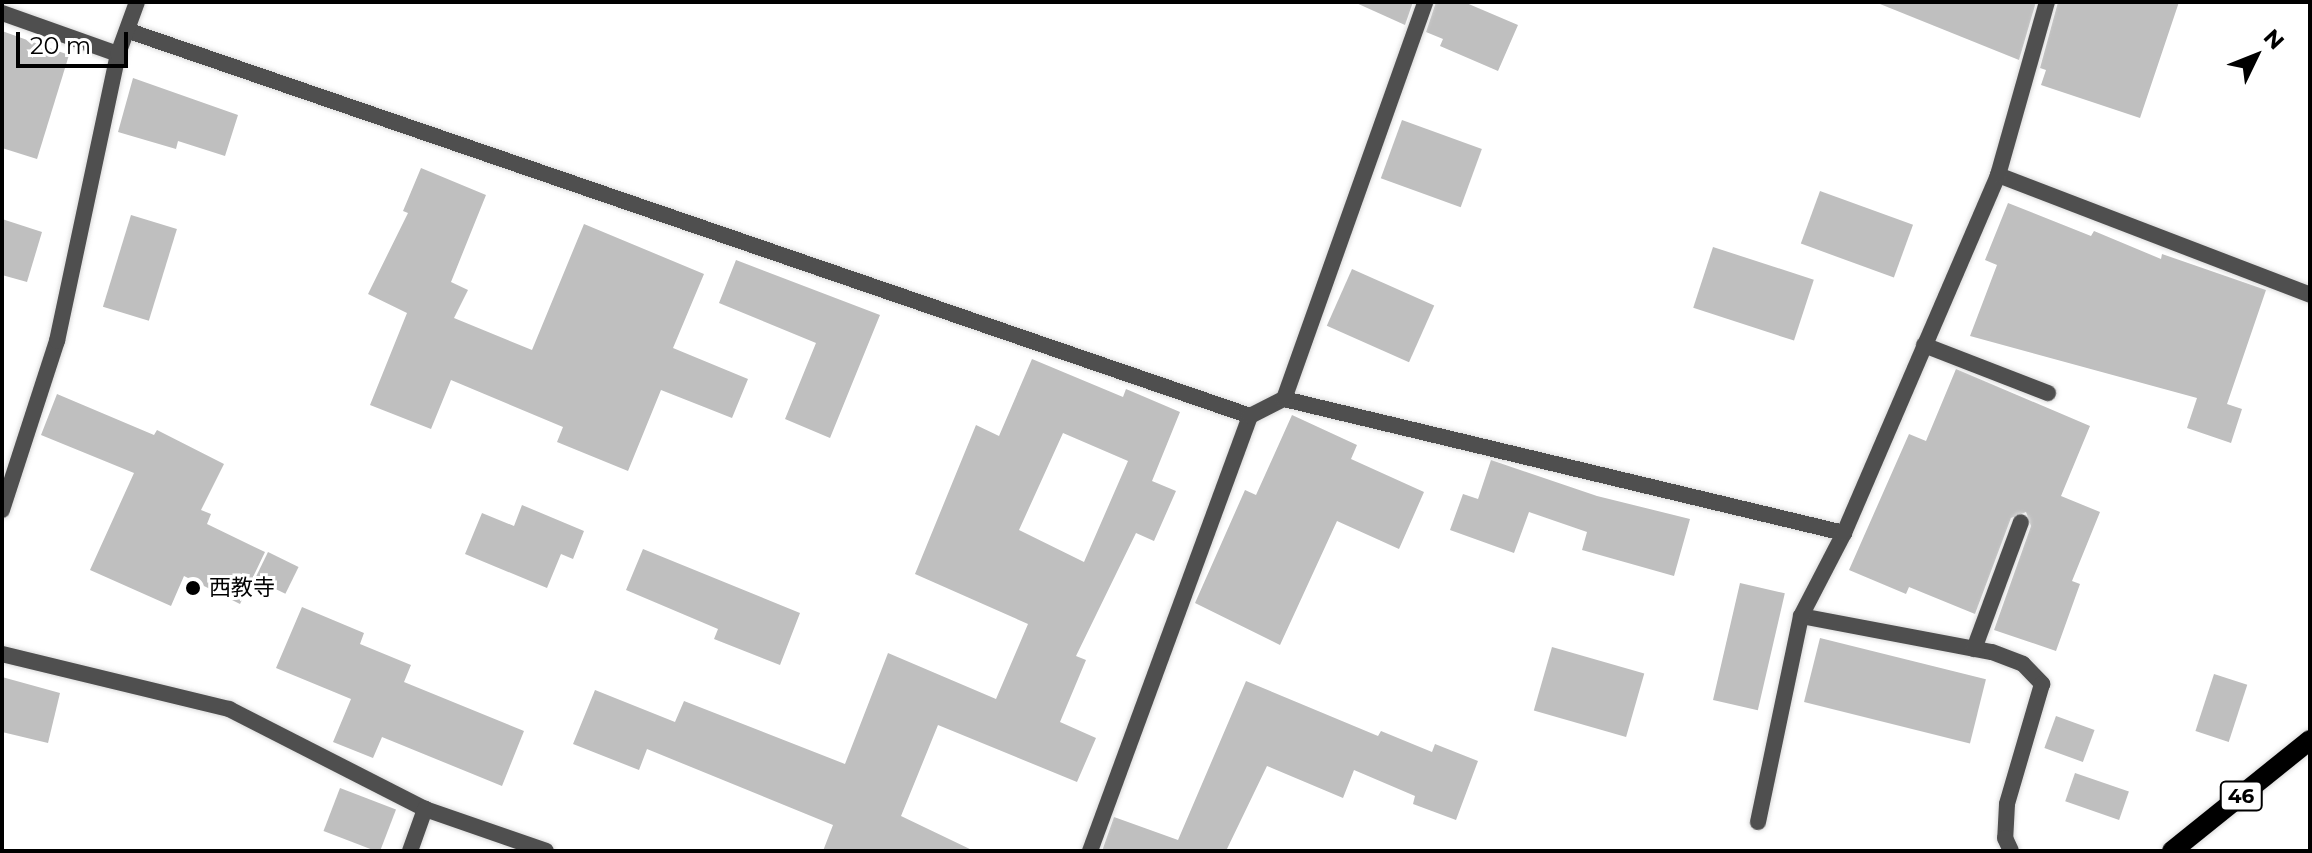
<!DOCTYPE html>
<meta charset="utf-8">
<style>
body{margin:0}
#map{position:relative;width:2312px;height:853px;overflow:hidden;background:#fff;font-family:Montserrat,"Noto Sans JP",sans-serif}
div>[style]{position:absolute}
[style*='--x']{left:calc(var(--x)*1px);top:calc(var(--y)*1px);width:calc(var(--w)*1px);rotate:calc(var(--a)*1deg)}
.building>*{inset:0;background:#bfbfbf;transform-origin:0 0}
.roads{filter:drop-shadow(0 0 2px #dbdbdb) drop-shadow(0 0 2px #dbdbdb)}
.minor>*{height:16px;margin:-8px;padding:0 8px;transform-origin:8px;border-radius:8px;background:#4f4f4f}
.primary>*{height:20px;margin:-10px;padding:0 10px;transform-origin:10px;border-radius:10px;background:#000}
.dots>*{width:22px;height:22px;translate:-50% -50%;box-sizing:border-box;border:4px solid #fff;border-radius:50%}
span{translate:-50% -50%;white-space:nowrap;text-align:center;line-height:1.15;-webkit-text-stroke:6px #fff;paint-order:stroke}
.shield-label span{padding:2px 6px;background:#fff;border:2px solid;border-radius:6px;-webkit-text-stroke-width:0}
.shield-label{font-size:20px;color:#000;font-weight:700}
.poi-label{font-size:22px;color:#000}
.left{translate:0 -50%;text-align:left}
.frame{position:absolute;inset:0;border:4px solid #000;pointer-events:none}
.north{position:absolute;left:2216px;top:16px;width:80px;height:80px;-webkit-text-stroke:6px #fff;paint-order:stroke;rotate:47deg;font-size:22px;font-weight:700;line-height:32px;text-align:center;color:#000}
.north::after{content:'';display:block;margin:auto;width:28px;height:36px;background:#000;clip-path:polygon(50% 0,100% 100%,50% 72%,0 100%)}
.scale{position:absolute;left:16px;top:32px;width:112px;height:36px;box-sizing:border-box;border:4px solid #000;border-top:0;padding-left:10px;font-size:24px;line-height:28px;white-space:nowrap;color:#000;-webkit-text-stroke:6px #fff;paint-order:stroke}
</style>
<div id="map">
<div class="building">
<div style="clip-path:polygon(1354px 2px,1413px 2px,1405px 25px)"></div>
<div style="clip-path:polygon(1436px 2px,1464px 2px,1518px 25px,1498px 71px,1440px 46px,1443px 39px,1426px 32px)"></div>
<div style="clip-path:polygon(1875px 2px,2036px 2px,2019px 60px)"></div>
<div style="clip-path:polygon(2058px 2px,2179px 2px,2140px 118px,2041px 85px,2046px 70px,2040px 68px)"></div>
<div style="clip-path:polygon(2px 31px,69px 55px,37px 159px,2px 148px)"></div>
<div style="clip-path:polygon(133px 78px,238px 115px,225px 156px,178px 141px,176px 149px,118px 132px)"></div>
<div style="left:1402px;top:120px;width:85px;height:62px;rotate:20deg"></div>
<div style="clip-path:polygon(421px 168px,486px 195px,451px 282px,468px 290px,454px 318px,532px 350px,584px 224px,704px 274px,673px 348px,748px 379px,732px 418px,661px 390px,628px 471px,557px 442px,563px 427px,451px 380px,431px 429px,370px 405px,407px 313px,368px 294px,408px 213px,403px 211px)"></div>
<div style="left:1820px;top:191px;width:99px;height:56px;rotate:20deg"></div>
<div style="clip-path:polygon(2008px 203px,2091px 236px,2094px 231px,2161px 259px,2162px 254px,2266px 290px,2227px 404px,2242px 409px,2231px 443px,2187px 428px,2197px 398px,1970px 336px,1997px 265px,1985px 260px)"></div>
<div style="left:131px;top:215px;width:48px;height:96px;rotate:17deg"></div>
<div style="clip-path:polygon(2px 219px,42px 232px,27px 282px,2px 275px)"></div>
<div style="left:1713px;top:247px;width:106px;height:64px;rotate:18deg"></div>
<div style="clip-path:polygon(736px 260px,880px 315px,830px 438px,785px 419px,816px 343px,719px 303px)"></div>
<div style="left:1352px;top:269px;width:90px;height:62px;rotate:24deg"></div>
<div style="clip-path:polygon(evenodd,1032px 359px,1123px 397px,1126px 389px,1180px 412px,1152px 481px,1176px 491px,1154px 541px,1136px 533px,1076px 656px,1086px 660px,1060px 722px,1096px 738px,1077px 782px,938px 725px,901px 816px,974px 851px,823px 851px,833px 825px,647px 749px,639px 770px,573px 744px,595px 690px,675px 722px,684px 701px,845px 764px,888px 653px,996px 699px,1028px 624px,915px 574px,976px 425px,999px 436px,1032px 359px,1063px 433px,1128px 461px,1084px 562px,1019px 530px,1063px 433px)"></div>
<div style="clip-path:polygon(1956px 369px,2090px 426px,2061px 496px,2100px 512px,2072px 581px,2080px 584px,2056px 651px,1994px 630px,2031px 526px,2026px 512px,2011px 518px,1975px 614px,1909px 587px,1906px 594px,1849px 570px,1909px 434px,1926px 441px)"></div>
<div style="clip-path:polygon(57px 394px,154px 435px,157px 430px,224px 464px,201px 510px,211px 514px,207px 524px,265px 552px,240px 604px,184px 576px,171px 606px,90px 570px,134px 473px,41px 435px)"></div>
<div style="clip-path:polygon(1292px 415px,1357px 445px,1351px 459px,1424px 492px,1399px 549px,1337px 521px,1280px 645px,1195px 603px,1245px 490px,1256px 495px)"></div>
<div style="clip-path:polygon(1491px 460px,1597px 496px,1690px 519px,1674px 576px,1582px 550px,1587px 532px,1529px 512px,1514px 553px,1450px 530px,1463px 494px,1478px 499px)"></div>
<div style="clip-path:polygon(522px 505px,584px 531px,573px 559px,561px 554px,547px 588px,465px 554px,482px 513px,514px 526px)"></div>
<div style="clip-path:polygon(643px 549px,800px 613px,780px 665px,714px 639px,718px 629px,626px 590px)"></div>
<div style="left:268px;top:552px;width:34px;height:30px;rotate:26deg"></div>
<div style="left:1740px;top:583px;width:46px;height:120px;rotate:13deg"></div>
<div style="clip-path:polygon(302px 607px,364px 633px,360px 644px,411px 665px,404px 682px,524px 731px,502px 786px,382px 737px,373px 758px,333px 742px,351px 699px,276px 668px)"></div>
<div style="left:1820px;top:638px;width:171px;height:66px;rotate:14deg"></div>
<div style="left:1552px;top:647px;width:96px;height:66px;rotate:16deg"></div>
<div style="left:2214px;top:674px;width:35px;height:60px;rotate:18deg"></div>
<div style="clip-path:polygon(2px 677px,60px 693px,48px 743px,2px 732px)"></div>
<div style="clip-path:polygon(1246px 681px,1378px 736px,1381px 731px,1432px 752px,1435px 744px,1478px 761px,1456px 820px,1413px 804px,1415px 796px,1354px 770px,1343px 798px,1267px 766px,1226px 851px,1102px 851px,1114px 817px,1178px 840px)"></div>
<div style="left:2056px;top:716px;width:41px;height:34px;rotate:20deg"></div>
<div style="left:2075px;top:773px;width:57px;height:30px;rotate:19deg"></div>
<div style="left:340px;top:788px;width:60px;height:46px;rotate:21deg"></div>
</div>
<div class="roads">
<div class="minor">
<div style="--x:2;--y:13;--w:123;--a:19.5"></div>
<div style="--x:129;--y:31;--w:1185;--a:18.95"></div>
<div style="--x:1998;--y:175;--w:334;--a:21"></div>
<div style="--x:1924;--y:345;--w:133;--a:21.2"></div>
<div style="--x:1284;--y:399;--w:576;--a:13.46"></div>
<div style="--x:2;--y:510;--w:178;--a:-72"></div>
<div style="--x:57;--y:341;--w:293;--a:-78"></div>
<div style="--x:118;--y:54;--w:55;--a:-69.9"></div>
<div style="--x:1801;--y:616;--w:194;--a:10.7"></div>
<div style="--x:1992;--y:652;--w:33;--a:21"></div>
<div style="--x:2023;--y:664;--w:28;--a:46"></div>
<div style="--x:2042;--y:684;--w:125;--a:106.3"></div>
<div style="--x:2007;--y:804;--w:34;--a:93"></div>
<div style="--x:2005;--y:838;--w:14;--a:65"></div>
<div style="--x:1974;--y:649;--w:135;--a:-69.7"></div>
<div style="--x:2;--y:654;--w:234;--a:13.6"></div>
<div style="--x:229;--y:709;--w:220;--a:27"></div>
<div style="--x:425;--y:809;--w:128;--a:19.1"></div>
<div style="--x:1758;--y:822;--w:210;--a:-78.2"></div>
<div style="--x:1801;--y:616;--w:93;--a:-62.6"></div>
<div style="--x:1844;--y:533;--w:390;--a:-66.7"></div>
<div style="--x:1998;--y:175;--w:180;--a:-74.2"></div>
<div style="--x:410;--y:851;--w:45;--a:-70.3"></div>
<div style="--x:1090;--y:851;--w:463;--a:-69.8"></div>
<div style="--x:1250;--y:416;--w:38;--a:-27"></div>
<div style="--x:1284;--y:399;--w:421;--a:-70.4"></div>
</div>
<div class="primary">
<div style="--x:2172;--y:851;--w:177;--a:-38.8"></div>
</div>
</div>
<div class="dots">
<div style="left:193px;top:588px;background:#000"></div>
</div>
<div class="shield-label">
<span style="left:2241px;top:796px">46</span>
</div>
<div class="poi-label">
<span class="left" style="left:209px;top:588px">西教寺</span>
</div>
<div class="frame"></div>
<div class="north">N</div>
<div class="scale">20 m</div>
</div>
